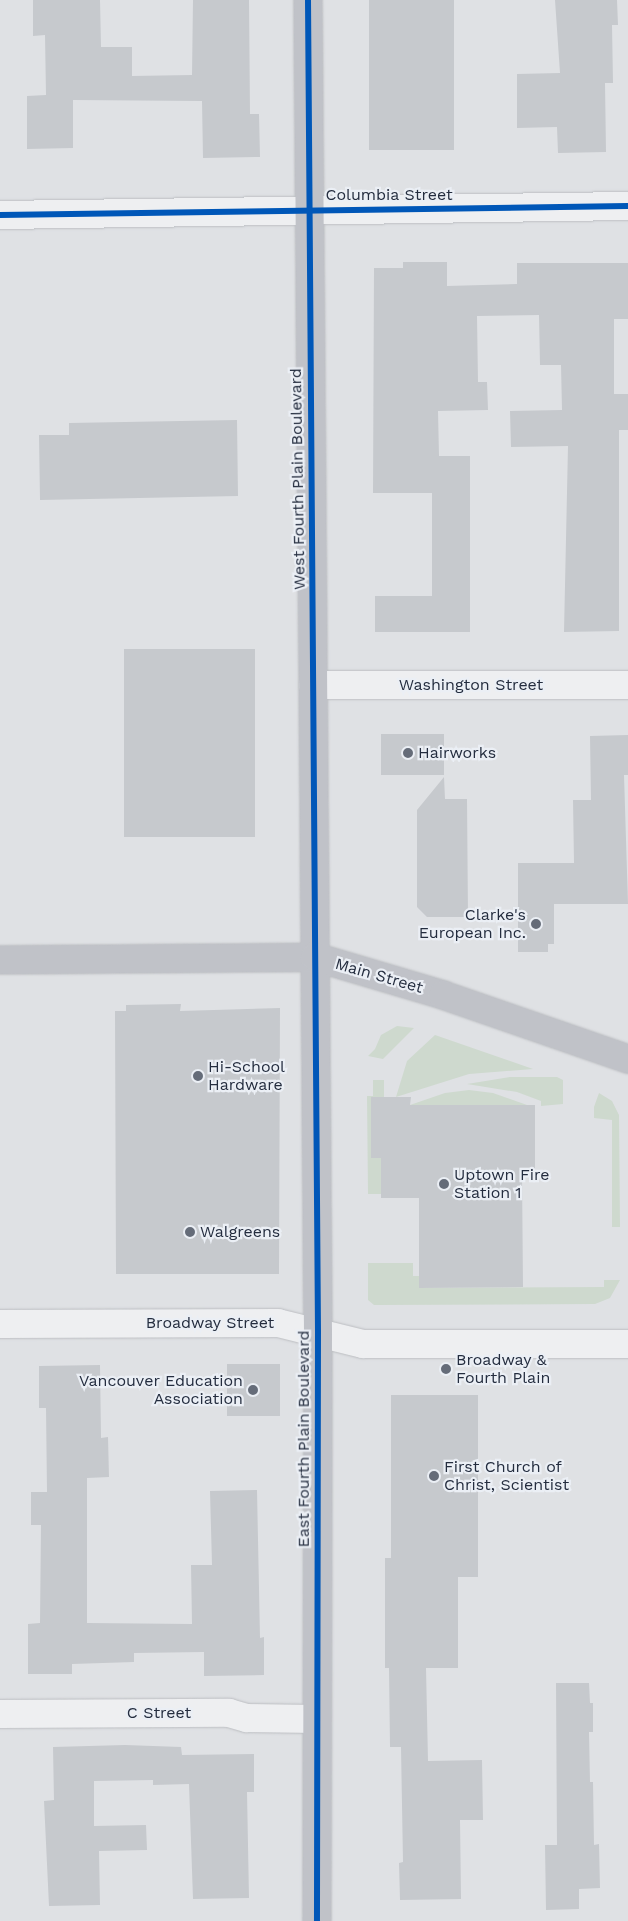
<!DOCTYPE html>
<style>
body{margin:0}
#map{position:relative;width:628px;height:1921px;overflow:hidden;background:#dfe1e4;font-family:"Work Sans",sans-serif}
div>[style]{position:absolute}
[style*='--x']{left:calc(var(--x)*1px);top:calc(var(--y)*1px);width:calc(var(--w)*1px);rotate:calc(var(--a)*1deg)}
.green>*{inset:0;background:#ced9ce}
.building>*{inset:0;background:#c6c9cd;transform-origin:0 0}
.roads{filter:drop-shadow(0 0 1px #bcbec2) drop-shadow(0 0 1px #bcbec2)}
.minor>*{height:28px;margin:-14px;padding:0 14px;transform-origin:14px;border-radius:14px;background:#eeeff1}
.tertiary>*{height:28px;margin:-14px;padding:0 14px;transform-origin:14px;border-radius:14px;background:#eeeff1}
.secondary>*{height:28px;margin:-14px;padding:0 14px;transform-origin:14px;border-radius:14px;background:#c0c2c8}
.cycleway>*{height:6px;margin:-3px;padding:0 3px;transform-origin:3px;border-radius:3px;background:#0057b8}
.dots>*{width:14px;height:14px;translate:-50% -50%;box-sizing:border-box;border:2px solid #ebeff5;border-radius:50%}
span{translate:-50% -50%;white-space:nowrap;text-align:center;line-height:1.15;-webkit-text-stroke:4.5px #ebeff5;paint-order:stroke}
.street-label{font-size:16px;color:#242d3f}
.poi-label{font-size:16px;color:#242d3f}
.left{translate:0 -50%;text-align:left}
.right{translate:-100% -50%;text-align:right}
</style>
<div id="map">
<div class="green">
<div style="clip-path:polygon(397px 1026px,414px 1028px,383px 1059px,368px 1056px,375px 1049px,381px 1035px)"></div>
<div style="clip-path:polygon(435px 1035px,533px 1069px,469px 1074px,396px 1097px,407px 1061px)"></div>
<div style="clip-path:polygon(510px 1077px,557px 1077px,563px 1080px,563px 1104px,541px 1106px,541px 1101px,517px 1092px,467px 1084px)"></div>
<div style="clip-path:polygon(373px 1080px,384px 1080px,384px 1097px,371px 1097px,381px 1158px,381px 1194px,368px 1194px,367px 1096px,373px 1096px)"></div>
<div style="clip-path:polygon(469px 1090px,493px 1093px,527px 1105px,410px 1105px,445px 1093px)"></div>
<div style="clip-path:polygon(599px 1093px,612px 1101px,619px 1115px,620px 1227px,612px 1227px,612px 1120px,594px 1118px,594px 1107px)"></div>
<div style="clip-path:polygon(368px 1263px,413px 1263px,413px 1276px,420px 1276px,420px 1288px,604px 1287px,604px 1280px,620px 1280px,610px 1298px,595px 1304px,374px 1305px,368px 1300px)"></div>
</div>
<div class="building">
<div style="clip-path:polygon(33px 0,100px 0,101px 47px,132px 47px,132px 76px,192px 75px,193px 0,249px 0,250px 114px,259px 114px,260px 157px,203px 158px,202px 101px,73px 100px,73px 148px,27px 149px,27px 96px,46px 95px,45px 35px,33px 36px)"></div>
<div style="left:369px;top:0;width:85px;height:150px"></div>
<div style="clip-path:polygon(555px 0,617px 0,618px 25px,612px 25px,613px 83px,605px 83px,606px 152px,558px 153px,557px 127px,517px 128px,517px 74px,560px 73px)"></div>
<div style="clip-path:polygon(403px 262px,447px 262px,447px 286px,517px 284px,517px 263px,628px 263px,628px 319px,614px 319px,614px 394px,628px 394px,628px 430px,619px 430px,619px 631px,564px 632px,568px 446px,511px 447px,510px 411px,562px 410px,561px 365px,540px 365px,539px 315px,477px 316px,478px 382px,487px 382px,488px 410px,438px 411px,439px 456px,470px 456px,470px 632px,375px 632px,375px 596px,432px 596px,432px 493px,373px 493px,374px 268px,403px 268px)"></div>
<div style="clip-path:polygon(237px 420px,238px 496px,40px 500px,39px 435px,69px 435px,69px 423px)"></div>
<div style="left:124px;top:649px;width:131px;height:188px"></div>
<div style="left:444px;top:734px;width:41px;height:63px;rotate:90deg"></div>
<div style="clip-path:polygon(628px 735px,628px 775px,624px 775px,628px 904px,554px 904px,554px 944px,548px 944px,548px 952px,518px 952px,518px 863px,574px 863px,573px 800px,591px 800px,590px 736px)"></div>
<div style="clip-path:polygon(444px 777px,445px 799px,467px 799px,468px 917px,427px 917px,417px 907px,417px 810px)"></div>
<div style="clip-path:polygon(181px 1004px,180px 1011px,280px 1008px,279px 1274px,116px 1274px,115px 1011px,126px 1011px,126px 1005px)"></div>
<div style="clip-path:polygon(371px 1097px,411px 1097px,410px 1105px,535px 1105px,535px 1173px,522px 1173px,523px 1287px,419px 1288px,419px 1198px,381px 1198px,381px 1158px,371px 1158px)"></div>
<div style="left:227px;top:1364px;width:53px;height:52px"></div>
<div style="clip-path:polygon(100px 1365px,101px 1438px,108px 1437px,109px 1477px,87px 1478px,87px 1623px,192px 1624px,191px 1565px,212px 1565px,210px 1491px,257px 1490px,260px 1638px,264px 1637px,264px 1675px,204px 1676px,204px 1652px,134px 1653px,134px 1662px,72px 1664px,72px 1674px,28px 1674px,28px 1624px,40px 1623px,41px 1525px,31px 1525px,31px 1492px,47px 1492px,46px 1408px,39px 1408px,39px 1366px)"></div>
<div style="clip-path:polygon(391px 1395px,478px 1395px,478px 1577px,458px 1577px,458px 1668px,426px 1668px,428px 1761px,482px 1760px,483px 1820px,460px 1820px,461px 1899px,400px 1900px,399px 1863px,403px 1862px,401px 1747px,390px 1747px,389px 1668px,385px 1668px,385px 1558px,391px 1558px)"></div>
<div style="clip-path:polygon(556px 1683px,589px 1683px,590px 1703px,593px 1703px,593px 1732px,589px 1732px,590px 1782px,593px 1782px,594px 1845px,599px 1844px,600px 1888px,579px 1889px,579px 1909px,546px 1910px,545px 1845px,557px 1845px)"></div>
<div style="clip-path:polygon(125px 1745px,181px 1747px,182px 1755px,254px 1754px,254px 1792px,247px 1792px,249px 1898px,193px 1899px,189px 1784px,153px 1785px,153px 1780px,94px 1781px,94px 1826px,146px 1825px,147px 1850px,99px 1851px,100px 1905px,49px 1906px,44px 1801px,54px 1800px,53px 1747px)"></div>
</div>
<div class="roads">
<div class="minor">
<div style="--x:313;--y:685;--w:315;--a:0"></div>
<div style="--x:0;--y:1714;--w:229;--a:-0.3"></div>
<div style="--x:229;--y:1713;--w:19;--a:16"></div>
<div style="--x:247;--y:1718;--w:70;--a:0.8"></div>
</div>
<div class="tertiary">
<div style="--x:0;--y:215;--w:628;--a:-0.82"></div>
<div style="--x:0;--y:1324;--w:278;--a:-0.2"></div>
<div style="--x:278;--y:1323;--w:88;--a:13.9"></div>
<div style="--x:363;--y:1344;--w:265;--a:0"></div>
</div>
<div class="secondary">
<div style="--x:308;--y:0;--w:1332;--a:89.57"></div>
<div style="--x:318;--y:1332;--w:589;--a:90.1"></div>
<div style="--x:0;--y:960;--w:315;--a:-0.5"></div>
<div style="--x:315;--y:957;--w:134;--a:16.5"></div>
<div style="--x:443;--y:995;--w:196;--a:19.1"></div>
</div>
</div>
<div class="cycleway">
<div style="--x:308;--y:0;--w:1332;--a:89.57"></div>
<div style="--x:318;--y:1332;--w:589;--a:90.1"></div>
<div style="--x:0;--y:215;--w:628;--a:-0.82"></div>
</div>
<div class="dots">
<div style="left:408px;top:753px;background:#656c79"></div>
<div style="left:536px;top:924px;background:#656c79"></div>
<div style="left:198px;top:1076px;background:#656c79"></div>
<div style="left:444px;top:1184px;background:#656c79"></div>
<div style="left:190px;top:1232px;background:#656c79"></div>
<div style="left:446px;top:1369px;background:#656c79"></div>
<div style="left:253px;top:1390px;background:#656c79"></div>
<div style="left:434px;top:1476px;background:#656c79"></div>
</div>
<div class="street-label">
<span style="left:389px;top:195px">Columbia Street</span>
<span style="left:298px;top:479px;rotate:-91deg">West Fourth Plain Boulevard</span>
<span style="left:471px;top:685px">Washington Street</span>
<span style="left:379px;top:976px;rotate:16deg">Main Street</span>
<span style="left:210px;top:1323px">Broadway Street</span>
<span style="left:304px;top:1439px;rotate:-90deg">East Fourth Plain Boulevard</span>
<span style="left:159px;top:1713px">C Street</span>
</div>
<div class="poi-label">
<span class="left" style="left:418px;top:753px">Hairworks</span>
<span class="right" style="left:526px;top:924px">Clarke's<br>European Inc.</span>
<span class="left" style="left:208px;top:1076px">Hi-School<br>Hardware</span>
<span class="left" style="left:454px;top:1184px">Uptown Fire<br>Station 1</span>
<span class="left" style="left:200px;top:1232px">Walgreens</span>
<span class="left" style="left:456px;top:1369px">Broadway &amp;<br>Fourth Plain</span>
<span class="right" style="left:243px;top:1390px">Vancouver Education<br>Association</span>
<span class="left" style="left:444px;top:1476px">First Church of<br>Christ, Scientist</span>
</div>
</div>
